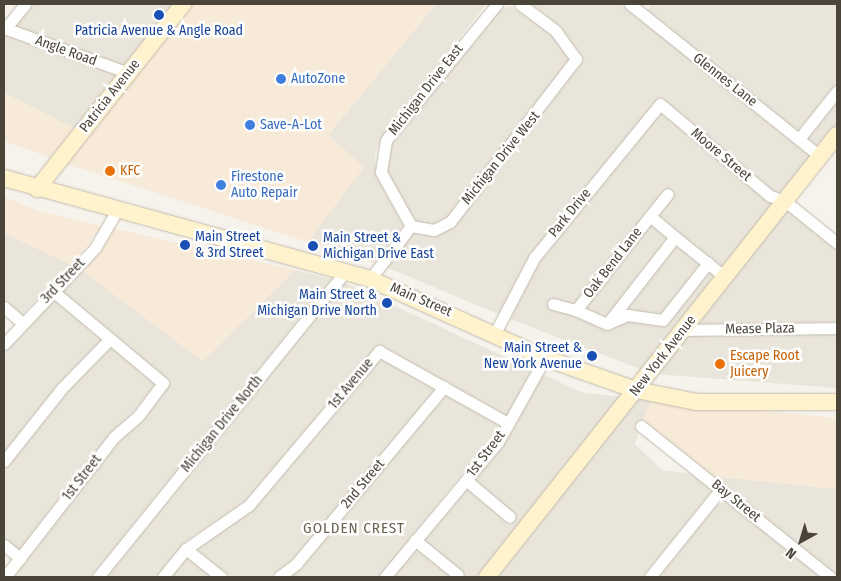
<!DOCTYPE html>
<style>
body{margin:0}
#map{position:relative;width:841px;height:581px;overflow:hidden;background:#f6f3ec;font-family:"Fira Sans Condensed",sans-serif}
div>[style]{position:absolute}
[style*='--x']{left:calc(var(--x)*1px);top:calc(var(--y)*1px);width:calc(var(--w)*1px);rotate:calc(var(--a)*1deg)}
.residential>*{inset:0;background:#eae5da}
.commercial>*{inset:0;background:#f7ead8}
.roads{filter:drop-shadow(0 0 1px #c2bbae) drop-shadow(0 0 1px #c2bbae)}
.street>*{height:11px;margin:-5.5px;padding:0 5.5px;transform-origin:5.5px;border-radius:5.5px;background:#fff}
.secondary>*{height:16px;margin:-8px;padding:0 8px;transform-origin:8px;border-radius:8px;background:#fff3cd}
.dots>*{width:14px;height:14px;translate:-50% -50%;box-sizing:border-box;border:2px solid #fff;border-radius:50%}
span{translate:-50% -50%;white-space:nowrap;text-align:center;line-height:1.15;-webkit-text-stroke:5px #fff;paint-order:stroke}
.transit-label{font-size:14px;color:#164399}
.left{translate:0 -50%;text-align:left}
.right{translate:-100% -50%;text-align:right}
.street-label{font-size:14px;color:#4b4439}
.shop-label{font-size:14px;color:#366cbe}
.food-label{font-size:14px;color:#c56008}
.neighbourhood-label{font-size:15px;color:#6e6250;letter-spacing:1px}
.frame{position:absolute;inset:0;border:5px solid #4b4439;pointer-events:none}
.north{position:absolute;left:776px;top:516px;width:50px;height:50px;-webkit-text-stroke:4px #fff;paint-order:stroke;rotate:219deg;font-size:14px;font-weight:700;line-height:20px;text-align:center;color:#4b4439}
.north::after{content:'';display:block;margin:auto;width:18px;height:22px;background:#4b4439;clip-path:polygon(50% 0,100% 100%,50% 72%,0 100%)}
</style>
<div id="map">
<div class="residential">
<div style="clip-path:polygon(31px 4px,177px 4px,127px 67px,13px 26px)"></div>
<div style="clip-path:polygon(436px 4px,486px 4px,381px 139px,375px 155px,376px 175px,404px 226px,375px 263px,308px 242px,328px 135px)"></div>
<div style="clip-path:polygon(532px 4px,621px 4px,811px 156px,780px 193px,773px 191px,660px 97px,530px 255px,500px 315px,386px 267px,412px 232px,433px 236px,454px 225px,583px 61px,560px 27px)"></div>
<div style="clip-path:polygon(652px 4px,837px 4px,837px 83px,798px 131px,647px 11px)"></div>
<div style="clip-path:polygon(511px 6px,552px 35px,570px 59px,447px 218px,433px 225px,414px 221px,386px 171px,391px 143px,494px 11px)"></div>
<div style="clip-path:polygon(4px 35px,6px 35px,120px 76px,77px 130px,4px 93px)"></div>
<div style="clip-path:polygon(837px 99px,837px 124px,818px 147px,806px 137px)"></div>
<div style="clip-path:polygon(660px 112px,776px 204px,645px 371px,510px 319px,539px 261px)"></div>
<div style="clip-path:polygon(786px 208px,837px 250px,837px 322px,694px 324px)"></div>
<div style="clip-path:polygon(4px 233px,72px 265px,22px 315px,4px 300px)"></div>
<div style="clip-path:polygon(81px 270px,203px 361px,295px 270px,332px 279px,91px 577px,11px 577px,118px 441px,143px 418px,171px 382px,61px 292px)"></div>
<div style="clip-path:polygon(343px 282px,533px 370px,507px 416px,382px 346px,246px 501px,185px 542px,157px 577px,104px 577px)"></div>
<div style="clip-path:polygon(53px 299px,102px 340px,4px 453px,4px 352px)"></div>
<div style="clip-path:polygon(837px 333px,837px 388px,655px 374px,686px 335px)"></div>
<div style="clip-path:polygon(110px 346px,156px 384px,19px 551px,4px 538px,4px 469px,66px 392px)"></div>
<div style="clip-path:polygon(380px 358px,436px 389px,293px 560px,270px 577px,230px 577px,195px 549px,252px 509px)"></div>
<div style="clip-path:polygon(542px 374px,584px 393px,624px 397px,481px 577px,463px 577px,465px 574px,423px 539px,466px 488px,510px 525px,517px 516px,473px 479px)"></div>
<div style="clip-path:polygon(445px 394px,501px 426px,379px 577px,287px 577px)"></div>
<div style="clip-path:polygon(636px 398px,651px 400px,643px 420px,634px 427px,639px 431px,635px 444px,662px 470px,692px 474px,713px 490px,643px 577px,494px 577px)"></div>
<div style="clip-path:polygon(713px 476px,837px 489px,837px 576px)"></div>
<div style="clip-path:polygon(721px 497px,821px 577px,656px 577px)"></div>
<div style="clip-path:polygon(415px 548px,452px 577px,392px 577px)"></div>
<div style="clip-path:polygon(186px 556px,212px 577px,170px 577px)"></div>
</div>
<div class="commercial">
<div style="clip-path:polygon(190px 4px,436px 4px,328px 135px,364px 167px,308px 242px,64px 163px)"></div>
<div style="clip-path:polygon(4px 93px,77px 130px,54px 159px,4px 141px)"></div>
<div style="clip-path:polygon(4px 197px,39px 211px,102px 226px,72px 265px,4px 233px)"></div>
<div style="clip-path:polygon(112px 228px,295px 270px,203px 361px,81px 270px)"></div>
<div style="clip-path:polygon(651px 400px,837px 418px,837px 489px,713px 476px,643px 420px)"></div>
</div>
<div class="roads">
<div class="street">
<div style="--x:630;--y:4;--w:243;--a:38.7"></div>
<div style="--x:4;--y:28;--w:133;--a:19.8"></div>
<div style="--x:5;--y:29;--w:32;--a:-51"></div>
<div style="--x:799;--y:139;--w:61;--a:-51.6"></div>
<div style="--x:650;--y:216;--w:28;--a:-51"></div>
<div style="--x:411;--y:226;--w:23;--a:10"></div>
<div style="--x:434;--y:230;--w:18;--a:-27"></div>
<div style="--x:450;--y:222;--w:206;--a:-52.3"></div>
<div style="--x:576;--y:59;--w:34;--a:-126"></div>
<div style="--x:556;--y:31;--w:45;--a:-143.1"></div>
<div style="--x:411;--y:226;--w:62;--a:-119.1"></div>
<div style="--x:381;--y:172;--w:32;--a:-81"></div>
<div style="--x:386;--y:140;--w:176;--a:-50.8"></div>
<div style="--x:675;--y:237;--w:110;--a:128"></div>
<div style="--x:607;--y:324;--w:34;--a:-156"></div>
<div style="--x:576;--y:310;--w:120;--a:-51.8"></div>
<div style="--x:650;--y:216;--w:33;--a:40"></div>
<div style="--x:675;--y:237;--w:64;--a:38.7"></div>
<div style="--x:370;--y:279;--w:67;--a:-52.3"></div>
<div style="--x:553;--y:304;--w:24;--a:15"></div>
<div style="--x:4;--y:307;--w:23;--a:41"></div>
<div style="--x:609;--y:323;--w:20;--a:-24"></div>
<div style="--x:627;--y:315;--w:36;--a:8"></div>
<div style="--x:663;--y:320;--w:73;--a:-51.7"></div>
<div style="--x:684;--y:330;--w:153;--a:-0.7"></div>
<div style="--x:495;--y:333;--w:85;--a:-62.5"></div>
<div style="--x:534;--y:258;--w:199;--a:-50.7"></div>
<div style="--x:660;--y:104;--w:143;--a:39.9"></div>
<div style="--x:770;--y:196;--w:16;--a:18"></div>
<div style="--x:785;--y:201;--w:67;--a:38.9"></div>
<div style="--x:4;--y:344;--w:132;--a:-46.5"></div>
<div style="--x:95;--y:248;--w:42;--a:-59.7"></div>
<div style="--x:641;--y:426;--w:242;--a:38.6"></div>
<div style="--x:4;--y:461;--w:93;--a:-51.5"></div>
<div style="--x:62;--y:388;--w:69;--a:-45.6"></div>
<div style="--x:466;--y:480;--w:57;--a:40.1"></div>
<div style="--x:415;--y:540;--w:55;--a:39.1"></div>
<div style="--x:4;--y:545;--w:21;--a:39"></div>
<div style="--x:186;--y:549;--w:45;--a:38.7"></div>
<div style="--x:5;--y:577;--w:177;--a:-52.1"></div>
<div style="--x:114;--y:437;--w:33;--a:-41"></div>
<div style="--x:139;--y:415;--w:40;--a:-53"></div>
<div style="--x:163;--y:383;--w:142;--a:-140.1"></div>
<div style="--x:98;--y:577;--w:394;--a:-51"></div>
<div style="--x:163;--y:577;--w:36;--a:-51"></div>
<div style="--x:186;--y:549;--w:77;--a:-34.9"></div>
<div style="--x:249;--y:505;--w:202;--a:-49.8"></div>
<div style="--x:379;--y:351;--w:148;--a:29.2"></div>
<div style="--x:279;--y:577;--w:21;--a:-37"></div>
<div style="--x:296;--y:564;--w:231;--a:-50.1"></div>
<div style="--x:385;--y:577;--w:176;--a:-50.1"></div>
<div style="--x:498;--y:442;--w:96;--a:-60.8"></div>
<div style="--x:650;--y:577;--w:113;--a:-51.1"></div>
</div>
<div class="secondary">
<div style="--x:4;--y:178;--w:380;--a:15.4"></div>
<div style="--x:370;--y:279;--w:192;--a:24.3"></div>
<div style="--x:545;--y:358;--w:96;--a:19.4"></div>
<div style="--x:636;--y:390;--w:61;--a:11.3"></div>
<div style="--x:696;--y:402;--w:141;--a:0"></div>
<div style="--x:37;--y:189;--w:236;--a:-51.7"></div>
<div style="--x:487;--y:577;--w:564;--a:-51.63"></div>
</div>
</div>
<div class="dots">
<div style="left:159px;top:15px;background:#1a4fb4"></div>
<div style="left:281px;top:79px;background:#3f7fe0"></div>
<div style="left:250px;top:125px;background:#3f7fe0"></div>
<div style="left:110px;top:171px;background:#e8710a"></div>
<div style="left:221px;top:185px;background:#3f7fe0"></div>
<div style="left:185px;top:245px;background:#1a4fb4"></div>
<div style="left:313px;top:246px;background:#1a4fb4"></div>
<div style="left:387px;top:303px;background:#1a4fb4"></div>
<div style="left:592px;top:356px;background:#1a4fb4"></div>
<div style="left:720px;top:364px;background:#e8710a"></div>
</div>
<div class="transit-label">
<span style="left:159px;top:31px">Patricia Avenue &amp; Angle Road</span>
<span class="left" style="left:195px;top:245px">Main Street<br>&amp; 3rd Street</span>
<span class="left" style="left:323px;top:246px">Main Street &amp;<br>Michigan Drive East</span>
<span class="right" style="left:377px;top:303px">Main Street &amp;<br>Michigan Drive North</span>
<span class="right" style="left:582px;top:356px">Main Street &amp;<br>New York Avenue</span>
</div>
<div class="street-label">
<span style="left:66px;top:51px;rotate:20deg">Angle Road</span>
<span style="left:725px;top:80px;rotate:38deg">Glennes Lane</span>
<span style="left:426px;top:90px;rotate:-52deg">Michigan Drive East</span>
<span style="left:110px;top:96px;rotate:-52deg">Patricia Avenue</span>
<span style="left:721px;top:155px;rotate:40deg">Moore Street</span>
<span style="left:501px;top:158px;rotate:-51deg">Michigan Drive West</span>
<span style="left:570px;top:213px;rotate:-51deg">Park Drive</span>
<span style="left:613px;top:263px;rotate:-52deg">Oak Bend Lane</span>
<span style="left:63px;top:281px;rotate:-46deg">3rd Street</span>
<span style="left:421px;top:300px;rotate:23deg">Main Street</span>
<span style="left:760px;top:329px;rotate:-1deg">Mease Plaza</span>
<span style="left:663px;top:356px;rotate:-52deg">New York Avenue</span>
<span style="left:351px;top:384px;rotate:-50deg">1st Avenue</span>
<span style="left:222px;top:424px;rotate:-51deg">Michigan Drive North</span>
<span style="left:486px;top:454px;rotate:-53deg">1st Street</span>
<span style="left:82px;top:478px;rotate:-52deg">1st Street</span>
<span style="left:363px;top:484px;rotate:-50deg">2nd Street</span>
<span style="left:736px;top:501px;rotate:39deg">Bay Street</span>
</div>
<div class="shop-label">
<span class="left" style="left:291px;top:79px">AutoZone</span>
<span class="left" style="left:260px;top:125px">Save-A-Lot</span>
<span class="left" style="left:231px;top:185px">Firestone<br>Auto Repair</span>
</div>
<div class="food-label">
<span class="left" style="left:120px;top:171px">KFC</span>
<span class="left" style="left:730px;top:364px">Escape Root<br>Juicery</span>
</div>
<div class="neighbourhood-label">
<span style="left:354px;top:529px">GOLDEN CREST</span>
</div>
<div class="frame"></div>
<div class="north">N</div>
</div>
